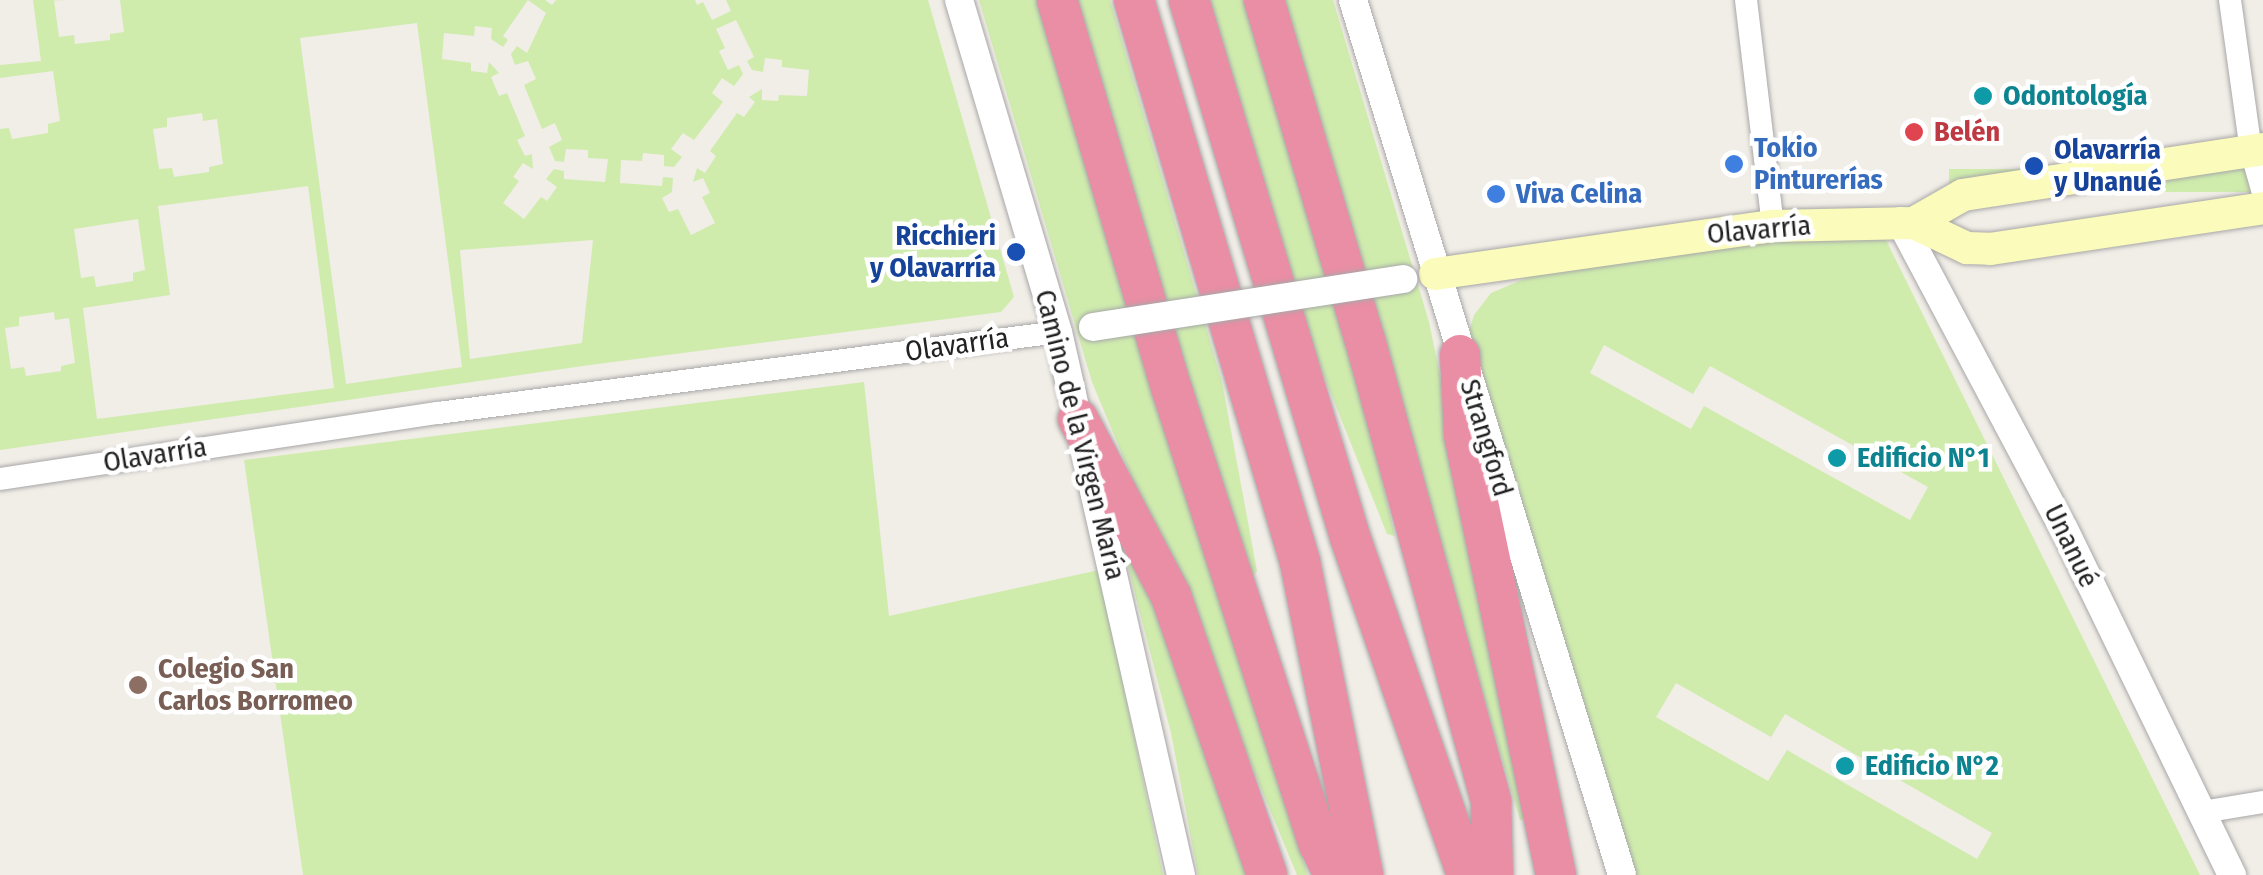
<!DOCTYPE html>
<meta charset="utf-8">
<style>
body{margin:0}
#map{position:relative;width:2263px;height:875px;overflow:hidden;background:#f1ede7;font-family:"Fira Sans Condensed",sans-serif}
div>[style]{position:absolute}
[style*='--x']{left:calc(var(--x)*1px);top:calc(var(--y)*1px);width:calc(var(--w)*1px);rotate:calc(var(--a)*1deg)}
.grass>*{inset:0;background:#cfecad;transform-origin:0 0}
.roads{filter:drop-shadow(0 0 2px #a8a8a8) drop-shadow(0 0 2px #a8a8a8)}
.minor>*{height:22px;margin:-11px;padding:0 11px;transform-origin:11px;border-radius:11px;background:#fff}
.tertiary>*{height:28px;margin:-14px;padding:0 14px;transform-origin:14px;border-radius:14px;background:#fff}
.secondary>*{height:32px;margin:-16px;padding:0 16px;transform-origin:16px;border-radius:16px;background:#fbfbbb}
.motorway>*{height:40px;margin:-20px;padding:0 20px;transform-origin:20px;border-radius:20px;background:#e98ea4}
.bridges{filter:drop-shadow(0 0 2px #a8a8a8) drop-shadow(0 0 2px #a8a8a8)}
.tertiary-bridge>*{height:28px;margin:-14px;padding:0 14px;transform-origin:14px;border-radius:14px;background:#fff}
.dots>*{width:28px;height:28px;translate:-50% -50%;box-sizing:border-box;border:5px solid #fff;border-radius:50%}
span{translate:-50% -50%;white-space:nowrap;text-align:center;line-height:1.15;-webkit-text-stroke:9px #fff;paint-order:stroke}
.culture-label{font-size:28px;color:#0d838f;font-weight:700}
.left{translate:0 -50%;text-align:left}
.health-label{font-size:28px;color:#be3a42;font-weight:700}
.shop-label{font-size:28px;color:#366cbe;font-weight:700}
.transit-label{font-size:28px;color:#164399;font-weight:700}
.right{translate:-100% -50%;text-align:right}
.street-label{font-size:28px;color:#212121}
.education-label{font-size:28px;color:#785e54;font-weight:700}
</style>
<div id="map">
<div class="grass">
<div style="clip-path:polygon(evenodd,33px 0,54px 0,59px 37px,74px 35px,75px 44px,110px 40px,110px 34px,124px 32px,120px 0,545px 0,552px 5px,556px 0,695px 0,697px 5px,703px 2px,712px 20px,731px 11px,726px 0,928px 0,1014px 297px,1001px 312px,590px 365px,0 450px,0 129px,9px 128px,12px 139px,48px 133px,48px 124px,60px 121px,53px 71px,0 78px,0 65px,41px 61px,33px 0,528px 0,546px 13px,527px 53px,517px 46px,511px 54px,515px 65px,528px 61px,536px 79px,524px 85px,542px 129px,555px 123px,562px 140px,549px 147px,555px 161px,564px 162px,566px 149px,588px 150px,588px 158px,608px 159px,605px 182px,564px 179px,564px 171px,554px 169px,546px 179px,557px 187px,547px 201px,541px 197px,524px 219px,503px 203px,519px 181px,513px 177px,523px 163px,533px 169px,532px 154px,525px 156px,517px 140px,525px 136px,507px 93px,499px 96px,491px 77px,499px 73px,489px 62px,487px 73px,471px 71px,471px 63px,442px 59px,444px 33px,474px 36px,475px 26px,492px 28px,491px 39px,503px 47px,508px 40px,503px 36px,528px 0,33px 0,736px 20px,754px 57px,747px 61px,752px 70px,763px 72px,765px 58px,782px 60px,782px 67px,809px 70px,807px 96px,779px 95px,778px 101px,762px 100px,762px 89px,749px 97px,755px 102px,744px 117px,737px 113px,710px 151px,716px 156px,705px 173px,697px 168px,693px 182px,703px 178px,710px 193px,702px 197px,715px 223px,691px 235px,678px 209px,669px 212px,662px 198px,672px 192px,673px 178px,663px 177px,662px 186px,620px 183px,621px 160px,642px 161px,643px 153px,664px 155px,664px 166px,674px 167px,682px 157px,671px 149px,683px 133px,694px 140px,723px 102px,712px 93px,722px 78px,734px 86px,743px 74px,739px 65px,728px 70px,719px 51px,725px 48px,716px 29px,736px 20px,33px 0,417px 23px,462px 367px,346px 384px,300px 38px,417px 23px,33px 0,202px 113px,203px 121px,217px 119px,223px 164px,209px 167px,209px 172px,174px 177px,172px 168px,159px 169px,153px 129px,167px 127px,167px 118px,202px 113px,33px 0,308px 186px,334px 388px,97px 419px,83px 308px,170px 295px,158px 206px,308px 186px,33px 0,138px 219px,145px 270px,133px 273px,133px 281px,96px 287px,94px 276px,81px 278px,74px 229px,138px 219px,33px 0,593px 240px,582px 343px,470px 359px,460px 250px,593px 240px,33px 0,54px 312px,55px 320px,69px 318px,75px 363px,61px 366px,61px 371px,26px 376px,24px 367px,11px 369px,5px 328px,19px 326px,19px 317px,54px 312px)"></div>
<div style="clip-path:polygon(979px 0,1043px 0,1216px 584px,1308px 875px,1297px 875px,1092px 382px)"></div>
<div style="clip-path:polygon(1071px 0,1110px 0,1222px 382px,1257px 571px,1251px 578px)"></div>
<div style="clip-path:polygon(1210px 0,1247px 0,1351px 347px,1395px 536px,1387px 534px,1316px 356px)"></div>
<div style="clip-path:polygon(1280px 0,1333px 0,1429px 322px,1531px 817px,1520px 820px)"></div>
<div style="left:2263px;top:169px;width:23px;height:314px;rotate:90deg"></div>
<div style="clip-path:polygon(evenodd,1854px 232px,1879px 234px,1887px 242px,2200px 875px,1632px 875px,1469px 332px,1474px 315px,1491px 293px,1543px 271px,1854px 232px,1604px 345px,1693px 394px,1710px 366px,1928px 487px,1910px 520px,1704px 406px,1691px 429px,1590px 373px,1604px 345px,1854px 232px,1676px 683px,1771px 737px,1785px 714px,1992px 833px,1977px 859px,1787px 750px,1768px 781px,1656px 717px,1676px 683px)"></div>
<div style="clip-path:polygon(864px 382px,889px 616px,1099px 570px,1163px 875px,303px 875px,244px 460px)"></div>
<div style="clip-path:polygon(1111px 501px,1265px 875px,1198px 875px,1171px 733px)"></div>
</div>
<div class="roads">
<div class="minor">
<div style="--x:1746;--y:0;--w:228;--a:83.2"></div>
<div style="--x:2230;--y:0;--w:152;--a:82.1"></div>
<div style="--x:2251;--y:151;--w:44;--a:74.1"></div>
<div style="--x:0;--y:479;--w:443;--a:-8.6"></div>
<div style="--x:438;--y:413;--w:625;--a:-7.44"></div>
<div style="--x:2202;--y:812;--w:62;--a:-9.3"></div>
</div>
<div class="tertiary">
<div style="--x:959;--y:0;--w:346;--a:73.4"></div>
<div style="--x:1058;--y:332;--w:557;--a:77.24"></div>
<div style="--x:1353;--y:0;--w:915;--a:72.91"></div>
<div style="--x:1900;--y:221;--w:349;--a:62"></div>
<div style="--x:2064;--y:529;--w:385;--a:64.1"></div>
</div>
<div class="secondary">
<div style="--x:1914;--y:223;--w:56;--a:-29.7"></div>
<div style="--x:1963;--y:195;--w:304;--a:-8.7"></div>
<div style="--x:1435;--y:274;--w:341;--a:-8.1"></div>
<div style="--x:1773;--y:226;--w:141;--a:-1.2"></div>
<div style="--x:1914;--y:223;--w:59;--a:25.3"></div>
<div style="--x:1967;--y:248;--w:23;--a:2"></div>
<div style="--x:1990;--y:249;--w:276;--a:-8.5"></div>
</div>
<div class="motorway">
<div style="--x:1057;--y:0;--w:407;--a:73.6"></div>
<div style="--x:1172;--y:390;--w:477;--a:72.1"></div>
<div style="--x:1319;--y:844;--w:34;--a:64"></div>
<div style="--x:1134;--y:0;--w:586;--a:73.54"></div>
<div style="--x:1300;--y:562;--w:319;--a:78.6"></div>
<div style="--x:1189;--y:0;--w:561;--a:73.31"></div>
<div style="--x:1350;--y:537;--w:358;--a:70.9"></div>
<div style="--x:1264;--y:0;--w:355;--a:73.5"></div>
<div style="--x:1365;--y:340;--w:479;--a:74.7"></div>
<div style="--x:1491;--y:802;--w:73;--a:88.4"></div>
<div style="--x:1460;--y:355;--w:80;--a:87.1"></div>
<div style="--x:1464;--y:435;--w:450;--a:78.2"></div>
<div style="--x:1078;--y:419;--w:200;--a:62.3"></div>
<div style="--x:1171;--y:596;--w:295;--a:71"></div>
</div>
</div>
<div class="bridges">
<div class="tertiary-bridge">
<div style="--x:1093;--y:327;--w:314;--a:-8.8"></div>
</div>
</div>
<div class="dots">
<div style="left:1983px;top:96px;background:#0f9aa8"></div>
<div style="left:1914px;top:132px;background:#e0444e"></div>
<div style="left:1734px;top:164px;background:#3f7fe0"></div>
<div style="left:2034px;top:166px;background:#1a4fb4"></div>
<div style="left:1496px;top:194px;background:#3f7fe0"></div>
<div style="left:1016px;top:252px;background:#1a4fb4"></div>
<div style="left:1837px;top:458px;background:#0f9aa8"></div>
<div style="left:138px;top:685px;background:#8d6e63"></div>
<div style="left:1845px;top:766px;background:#0f9aa8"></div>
</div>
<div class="culture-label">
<span class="left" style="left:2003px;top:96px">Odontología</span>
<span class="left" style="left:1857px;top:458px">Edificio N°1</span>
<span class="left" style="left:1865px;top:766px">Edificio N°2</span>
</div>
<div class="health-label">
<span class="left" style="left:1934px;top:132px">Belén</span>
</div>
<div class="shop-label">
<span class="left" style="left:1754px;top:164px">Tokio<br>Pinturerías</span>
<span class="left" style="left:1516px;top:194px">Viva Celina</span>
</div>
<div class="transit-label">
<span class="left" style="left:2054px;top:166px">Olavarría<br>y Unanué</span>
<span class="right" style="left:996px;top:252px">Ricchieri<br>y Olavarría</span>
</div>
<div class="street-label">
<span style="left:1759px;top:230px;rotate:-5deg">Olavarría</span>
<span style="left:957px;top:345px;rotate:-8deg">Olavarría</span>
<span style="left:1080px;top:435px;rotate:76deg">Camino de la Virgen María</span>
<span style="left:1486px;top:438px;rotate:73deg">Strangford</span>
<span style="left:155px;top:455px;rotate:-9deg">Olavarría</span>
<span style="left:2071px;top:546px;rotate:64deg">Unanué</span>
</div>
<div class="education-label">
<span class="left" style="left:158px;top:685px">Colegio San<br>Carlos Borromeo</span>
</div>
</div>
